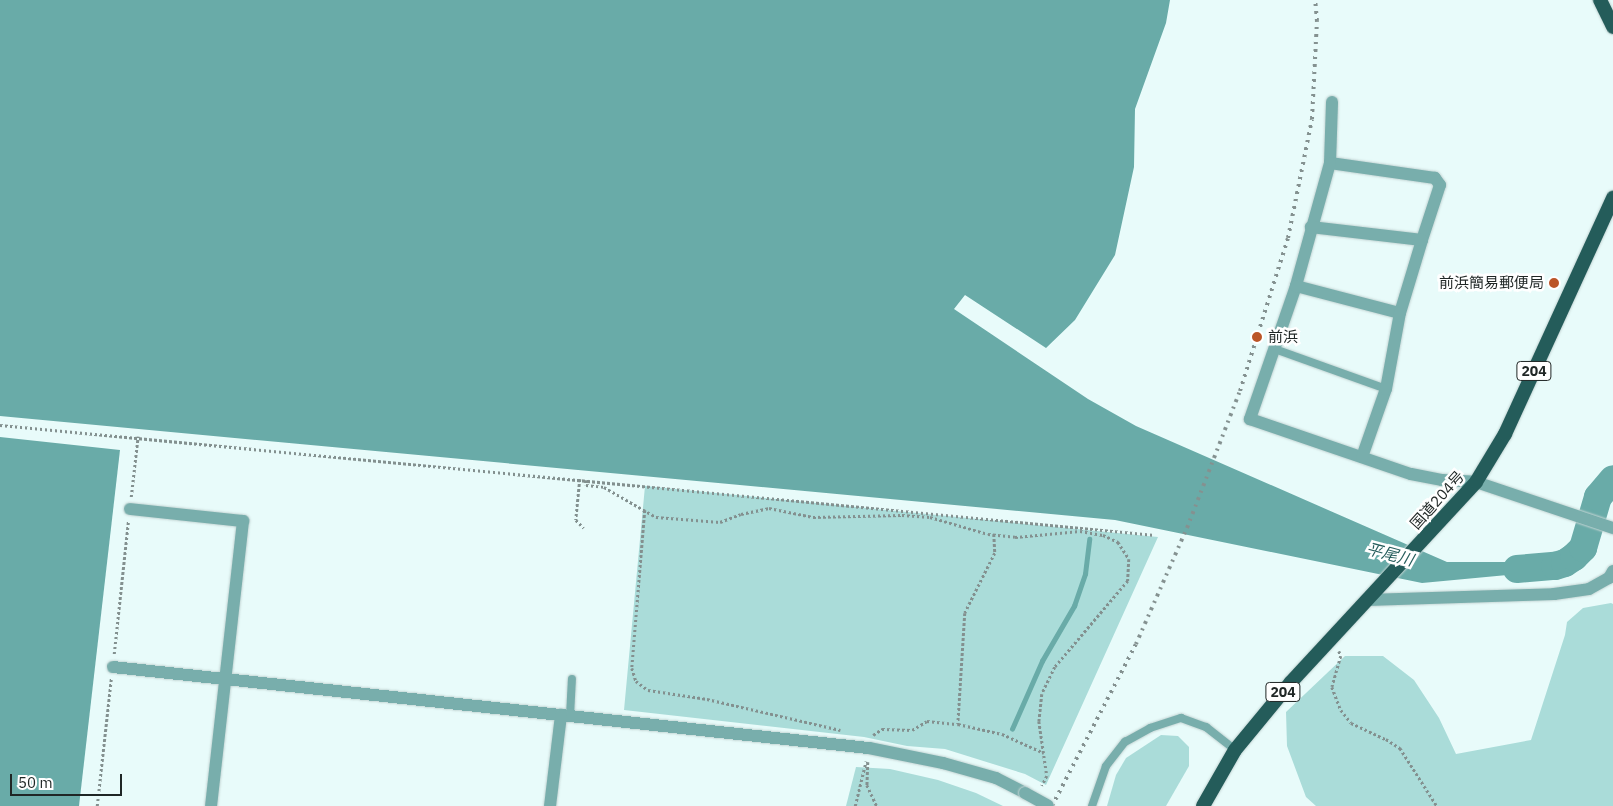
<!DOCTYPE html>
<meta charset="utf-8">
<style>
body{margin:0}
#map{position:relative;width:1613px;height:806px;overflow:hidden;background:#e8fbfa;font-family:"IBM Plex Sans","Noto Sans JP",sans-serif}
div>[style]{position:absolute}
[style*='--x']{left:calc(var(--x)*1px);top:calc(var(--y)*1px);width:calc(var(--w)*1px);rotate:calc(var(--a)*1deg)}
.green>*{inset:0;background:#aadcd9}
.water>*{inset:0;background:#69aba8}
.stream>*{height:4.5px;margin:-2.25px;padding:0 2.25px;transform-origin:2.25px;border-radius:2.25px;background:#69aba8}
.river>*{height:28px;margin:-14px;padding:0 14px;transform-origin:14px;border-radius:14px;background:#69aba8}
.path>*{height:2.5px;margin-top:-1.25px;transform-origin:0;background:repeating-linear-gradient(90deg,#83908f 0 2.5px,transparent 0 5px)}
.roads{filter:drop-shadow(0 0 1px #c4d5d4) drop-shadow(0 0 1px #c4d5d4)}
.service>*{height:8px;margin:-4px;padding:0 4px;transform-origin:4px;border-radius:4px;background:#78aeac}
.minor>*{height:12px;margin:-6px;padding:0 6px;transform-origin:6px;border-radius:6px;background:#78aeac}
.tertiary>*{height:12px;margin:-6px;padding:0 6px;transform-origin:6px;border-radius:6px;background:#78aeac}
.trunk>*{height:14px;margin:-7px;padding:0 7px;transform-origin:7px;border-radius:7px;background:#245c5a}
.rail>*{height:4px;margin-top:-2px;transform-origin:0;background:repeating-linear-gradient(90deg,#849190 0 2.5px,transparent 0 7.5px)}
.bridges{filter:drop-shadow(0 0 1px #c4d5d4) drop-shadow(0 0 1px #c4d5d4)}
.tertiary-bridge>*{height:12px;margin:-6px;padding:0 6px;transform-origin:6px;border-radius:6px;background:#78aeac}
.dots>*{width:14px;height:14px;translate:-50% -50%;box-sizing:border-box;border:2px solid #fff;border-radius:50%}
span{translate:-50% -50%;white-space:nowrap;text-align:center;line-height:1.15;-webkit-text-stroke:5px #fff;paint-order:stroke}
.shield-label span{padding:1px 4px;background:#fff;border:1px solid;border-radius:4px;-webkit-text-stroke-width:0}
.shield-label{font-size:14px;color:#1f2625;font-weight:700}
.poi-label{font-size:15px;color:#1f2625}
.right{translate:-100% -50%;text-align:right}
.left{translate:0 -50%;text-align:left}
.street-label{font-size:15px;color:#1f2625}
.water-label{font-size:16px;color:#265d5c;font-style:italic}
.scale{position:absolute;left:10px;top:774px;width:112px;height:22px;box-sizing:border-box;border:2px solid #1f2625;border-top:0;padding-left:6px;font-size:15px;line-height:18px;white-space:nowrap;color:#1f2625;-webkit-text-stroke:4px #fff;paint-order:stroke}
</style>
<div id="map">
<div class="green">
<div style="clip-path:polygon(645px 486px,1158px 537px,1046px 785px,1025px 774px,945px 749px,907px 746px,864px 737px,624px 710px)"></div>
<div style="clip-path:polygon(1611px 603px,1613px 604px,1613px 806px,1316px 806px,1306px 797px,1287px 746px,1286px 712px,1345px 656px,1383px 656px,1414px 680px,1439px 718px,1456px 754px,1531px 740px,1565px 635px,1567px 622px,1583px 608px)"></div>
<div style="clip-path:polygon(1161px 735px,1178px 736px,1189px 747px,1189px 766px,1166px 806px,1107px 806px,1116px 775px,1126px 758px)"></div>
<div style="clip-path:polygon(856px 767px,890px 769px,938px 780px,976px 793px,1003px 806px,846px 806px)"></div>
</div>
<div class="water">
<div style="clip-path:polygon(0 0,1170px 0,1166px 23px,1135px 109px,1134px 167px,1115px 255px,1075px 320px,1046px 348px,965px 295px,954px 309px,1088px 399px,1136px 426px,1447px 562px,1547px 562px,1555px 564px,1556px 566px,1529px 573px,1422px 583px,1115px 520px,0 416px)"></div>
<div style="clip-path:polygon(0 437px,120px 450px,79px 806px,0 806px)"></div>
</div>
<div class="stream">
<div style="--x:1012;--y:729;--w:74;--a:-66.2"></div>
<div style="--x:1042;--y:661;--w:64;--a:-59.8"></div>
<div style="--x:1074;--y:606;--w:34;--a:-71"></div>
<div style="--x:1085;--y:574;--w:35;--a:-83"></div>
</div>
<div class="river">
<div style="--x:1517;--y:569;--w:38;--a:-5"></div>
<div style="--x:1555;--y:566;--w:10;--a:-17"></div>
<div style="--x:1565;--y:563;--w:11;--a:-34"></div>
<div style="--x:1574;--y:557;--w:13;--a:-45"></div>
<div style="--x:1583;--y:548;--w:53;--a:-73.6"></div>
<div style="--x:1598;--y:497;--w:23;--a:-50"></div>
</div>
<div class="path">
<div style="--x:0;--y:425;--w:1160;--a:5.44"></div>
<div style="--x:580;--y:479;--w:41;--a:95.6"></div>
<div style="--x:576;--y:520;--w:11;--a:45"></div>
<div style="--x:586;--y:480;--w:5;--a:90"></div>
<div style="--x:586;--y:485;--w:18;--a:6"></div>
<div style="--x:604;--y:487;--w:60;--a:30"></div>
<div style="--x:656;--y:517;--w:64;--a:4.5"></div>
<div style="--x:720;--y:522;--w:22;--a:-21"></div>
<div style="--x:741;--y:514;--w:29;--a:-12"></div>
<div style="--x:769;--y:508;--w:45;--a:11.6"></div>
<div style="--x:813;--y:517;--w:89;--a:-1.3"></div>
<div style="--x:902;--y:515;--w:28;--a:4"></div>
<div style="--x:930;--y:517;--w:60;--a:16.3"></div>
<div style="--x:988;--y:534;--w:27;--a:6"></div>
<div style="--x:1015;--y:537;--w:65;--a:-5.3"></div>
<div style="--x:1080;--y:531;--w:23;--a:10"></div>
<div style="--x:1103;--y:535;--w:17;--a:25"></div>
<div style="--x:1118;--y:542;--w:20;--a:57"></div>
<div style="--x:1129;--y:559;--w:22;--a:93"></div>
<div style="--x:1128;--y:581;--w:113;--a:130.3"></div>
<div style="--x:1055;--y:667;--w:30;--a:116"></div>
<div style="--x:1042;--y:694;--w:27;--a:96"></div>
<div style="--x:1039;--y:721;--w:56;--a:81.7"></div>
<div style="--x:1047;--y:776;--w:11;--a:117"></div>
<div style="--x:131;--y:497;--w:61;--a:-83.5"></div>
<div style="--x:645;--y:510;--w:159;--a:94.7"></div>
<div style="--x:632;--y:668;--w:14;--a:73"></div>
<div style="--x:636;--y:681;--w:15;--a:37"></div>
<div style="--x:648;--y:690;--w:60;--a:8.7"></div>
<div style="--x:707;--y:699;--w:137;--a:13.1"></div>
<div style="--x:994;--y:534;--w:19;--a:87"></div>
<div style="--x:995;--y:553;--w:67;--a:116.6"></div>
<div style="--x:965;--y:613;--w:111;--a:93.6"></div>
<div style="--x:958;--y:724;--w:45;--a:12.8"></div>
<div style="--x:1002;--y:734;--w:46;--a:24.3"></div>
<div style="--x:1339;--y:651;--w:5;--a:68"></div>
<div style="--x:1341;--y:656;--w:32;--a:106"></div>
<div style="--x:1332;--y:687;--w:25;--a:69"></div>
<div style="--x:1341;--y:710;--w:16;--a:52"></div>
<div style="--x:1351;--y:723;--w:38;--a:25"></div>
<div style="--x:1386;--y:739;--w:17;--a:33"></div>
<div style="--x:1400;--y:748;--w:69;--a:57.5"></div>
<div style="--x:114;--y:654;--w:133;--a:-83.9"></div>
<div style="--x:873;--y:735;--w:11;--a:-34"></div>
<div style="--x:882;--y:729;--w:30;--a:2"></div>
<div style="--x:912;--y:730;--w:17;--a:-31"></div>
<div style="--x:927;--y:721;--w:31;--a:6"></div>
<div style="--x:868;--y:762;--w:23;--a:92"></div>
<div style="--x:867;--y:785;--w:23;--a:65"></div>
<div style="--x:97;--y:806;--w:128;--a:-83.7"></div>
<div style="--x:855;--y:806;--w:46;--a:-76.3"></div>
</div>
<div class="roads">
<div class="service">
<div style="--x:1275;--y:349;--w:118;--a:19.8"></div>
<div style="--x:570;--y:716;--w:37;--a:-87"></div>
<div style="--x:1092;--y:806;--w:42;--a:-70.7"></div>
<div style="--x:1106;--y:766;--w:31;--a:-52"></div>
<div style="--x:1125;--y:742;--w:29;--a:-29"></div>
<div style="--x:1150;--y:728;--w:33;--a:-18"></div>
<div style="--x:1181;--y:718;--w:27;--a:20"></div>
<div style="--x:1206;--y:727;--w:37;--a:38"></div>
</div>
<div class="minor">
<div style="--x:1330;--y:163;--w:61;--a:-88.1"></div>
<div style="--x:1422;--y:240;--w:58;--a:-71.9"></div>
<div style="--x:1440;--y:185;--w:9;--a:-126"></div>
<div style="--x:1435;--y:178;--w:106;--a:-171.9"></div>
<div style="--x:1330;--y:163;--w:128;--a:105.5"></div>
<div style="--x:1296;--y:286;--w:141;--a:109.1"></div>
<div style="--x:1250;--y:419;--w:170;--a:18.9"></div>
<div style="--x:1411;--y:474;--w:32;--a:11"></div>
<div style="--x:1442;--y:480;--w:34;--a:3"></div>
<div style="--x:1296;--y:286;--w:107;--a:14.6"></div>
<div style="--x:1400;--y:313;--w:76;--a:-73.2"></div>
<div style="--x:1422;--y:240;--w:112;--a:-173.3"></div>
<div style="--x:1362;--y:457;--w:72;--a:-70.6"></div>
<div style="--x:1386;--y:389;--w:77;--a:-79.6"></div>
<div style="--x:1367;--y:600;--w:187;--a:-1.8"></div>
<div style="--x:1554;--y:594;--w:35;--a:-8"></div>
<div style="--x:1589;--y:589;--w:23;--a:-29"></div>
<div style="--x:1609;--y:578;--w:8;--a:-60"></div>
</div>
<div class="tertiary">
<div style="--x:1476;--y:482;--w:145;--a:18.6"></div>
<div style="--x:130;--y:509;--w:114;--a:6.1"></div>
<div style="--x:243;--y:521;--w:287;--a:96.4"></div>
<div style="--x:113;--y:667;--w:760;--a:6.12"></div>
<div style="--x:869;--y:748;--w:76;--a:11.5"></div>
<div style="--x:943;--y:763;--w:55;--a:15.8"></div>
<div style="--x:996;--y:778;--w:33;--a:27"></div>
<div style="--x:550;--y:806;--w:92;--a:-83.1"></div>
</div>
<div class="trunk">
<div style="--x:1600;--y:0;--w:30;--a:64"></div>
<div style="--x:1203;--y:806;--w:64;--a:-60.3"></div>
<div style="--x:1235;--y:750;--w:88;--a:-50.5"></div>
<div style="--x:1291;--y:682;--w:272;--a:-47.2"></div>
<div style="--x:1476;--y:482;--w:56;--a:-58.9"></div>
<div style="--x:1505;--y:434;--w:260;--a:-65.4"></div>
</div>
</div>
<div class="rail">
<div style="--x:1052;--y:806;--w:182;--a:-62.6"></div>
<div style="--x:1136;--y:644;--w:127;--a:-66.3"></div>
<div style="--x:1187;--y:528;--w:147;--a:-68.9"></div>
<div style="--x:1240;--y:391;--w:160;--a:-72.6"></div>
<div style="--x:1288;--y:238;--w:121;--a:-78.6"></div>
<div style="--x:1312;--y:119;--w:98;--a:-87.1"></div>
<div style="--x:1317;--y:21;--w:21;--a:-95"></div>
</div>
<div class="bridges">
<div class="tertiary-bridge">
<div style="--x:1025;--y:793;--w:26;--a:29"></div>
</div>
</div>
<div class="dots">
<div style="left:1554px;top:283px;background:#bb5527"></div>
<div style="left:1257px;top:337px;background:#bb5527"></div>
</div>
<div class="shield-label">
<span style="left:1534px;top:371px">204</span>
<span style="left:1283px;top:692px">204</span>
</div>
<div class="poi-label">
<span class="right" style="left:1544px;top:283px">前浜簡易郵便局</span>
<span class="left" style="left:1268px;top:337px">前浜</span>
</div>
<div class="street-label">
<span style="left:1437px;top:500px;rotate:-48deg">国道204号</span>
</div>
<div class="water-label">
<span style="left:1390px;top:554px;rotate:15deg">平尾川</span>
</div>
<div class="scale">50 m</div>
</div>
